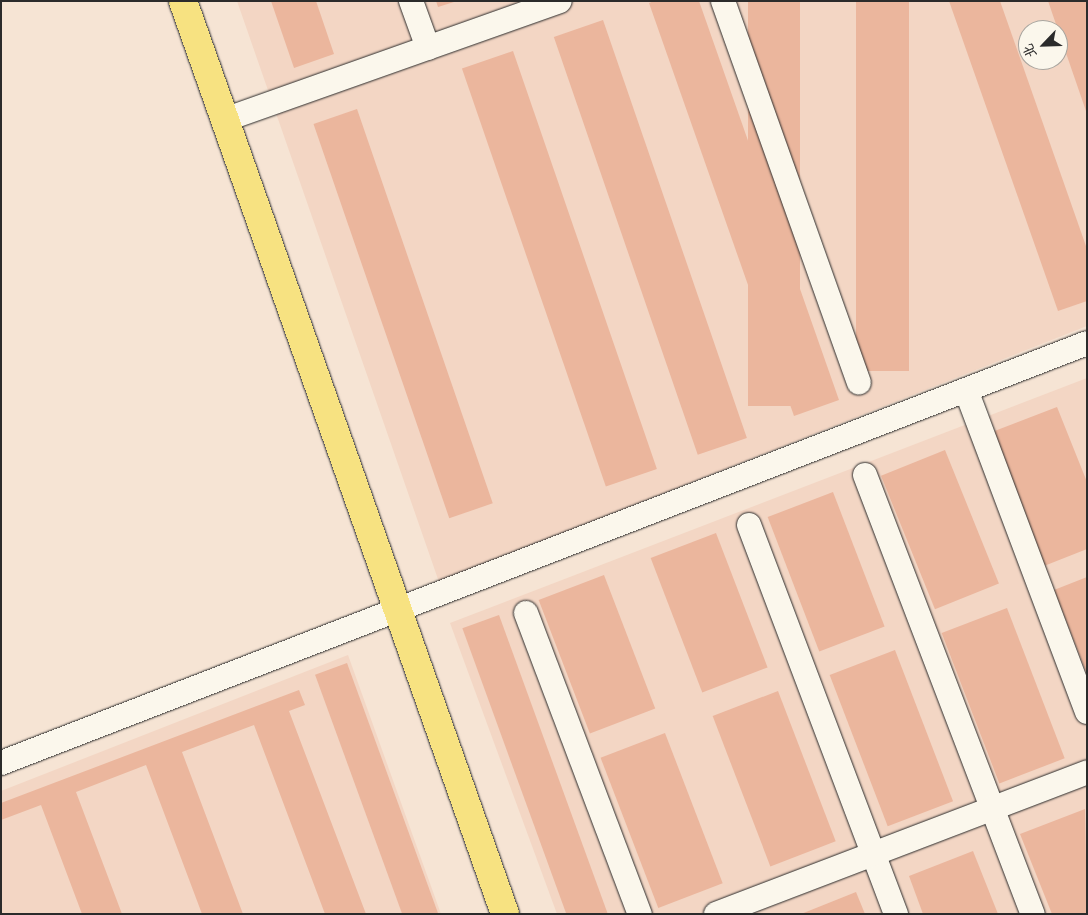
<!DOCTYPE html>
<meta charset="utf-8">
<style>
body{margin:0}
#map{position:relative;width:1088px;height:915px;overflow:hidden;background:#f6e4d4;font-family:Kalam,"LXGW WenKai TC",sans-serif}
div>[style]{position:absolute}
[style*='--x']{left:calc(var(--x)*1px);top:calc(var(--y)*1px);width:calc(var(--w)*1px);rotate:calc(var(--a)*1deg)}
.built>*{inset:0;background:#f3d6c4}
.building>*{inset:0;background:#ebb69d;transform-origin:0 0}
.roads{filter:drop-shadow(0 0 1px #2b2b2b) drop-shadow(0 0 1px #2b2b2b)}
.minor>*{height:24px;margin:-12px;padding:0 12px;transform-origin:12px;border-radius:12px;background:#fbf7ec}
.major>*{height:28px;margin:-14px;padding:0 14px;transform-origin:14px;border-radius:14px;background:#f7e281}
span{translate:-50% -50%;white-space:nowrap;text-align:center;line-height:1.15;-webkit-text-stroke:5px #fbf7ec;paint-order:stroke}
.frame{position:absolute;inset:0;border:2px solid #2b2b2b;pointer-events:none}
.north{position:absolute;left:1018px;top:20px;width:50px;height:50px;box-sizing:border-box;background:#fbf7ec;border:1px solid #a8a59f;border-radius:50%;rotate:246deg;font-size:14px;font-weight:700;line-height:20px;text-align:center;color:#2b2b2b}
.north::after{content:'';display:block;margin:auto;width:18px;height:22px;background:#2b2b2b;clip-path:polygon(50% 0,100% 100%,50% 72%,0 100%)}
</style>
<div id="map">
<div class="built">
<div style="clip-path:polygon(evenodd,237px 1px,1087px 1px,1087px 326px,439px 582px,237px 1px,1028px 30px,1058px 30px,1058px 60px,1028px 60px,1028px 30px)"></div>
<div style="clip-path:polygon(1087px 378px,1087px 914px,557px 914px,450px 623px)"></div>
<div style="clip-path:polygon(348px 655px,441px 914px,1px 914px,1px 791px)"></div>
</div>
<div class="building">
<div style="clip-path:polygon(271px 1px,316px 1px,334px 54px,294px 68px)"></div>
<div style="clip-path:polygon(436px 1px,454px 1px,454px 2px,438px 7px)"></div>
<div style="clip-path:polygon(654px 1px,699px 1px,839px 400px,794px 416px,649px 3px)"></div>
<div style="left:748px;top:1px;width:52px;height:405px"></div>
<div style="left:856px;top:1px;width:53px;height:370px"></div>
<div style="clip-path:polygon(949px 1px,1000px 1px,1087px 249px,1087px 301px,1058px 311px)"></div>
<div style="clip-path:polygon(1048px 1px,1087px 1px,1087px 111px,1086px 111px)"></div>
<div style="left:603px;top:20px;width:442px;height:52px;rotate:71deg"></div>
<div style="left:513px;top:51px;width:442px;height:54px;rotate:71deg"></div>
<div style="left:357px;top:109px;width:417px;height:46px;rotate:71deg"></div>
<div style="clip-path:polygon(1057px 407px,1087px 482px,1087px 549px,1044px 566px,992px 432px)"></div>
<div style="left:945px;top:450px;width:144px;height:69px;rotate:68deg"></div>
<div style="left:833px;top:492px;width:144px;height:70px;rotate:69deg"></div>
<div style="left:716px;top:533px;width:144px;height:70px;rotate:69deg"></div>
<div style="left:604px;top:575px;width:143px;height:70px;rotate:69deg"></div>
<div style="clip-path:polygon(1087px 577px,1087px 674px,1054px 590px)"></div>
<div style="left:1007px;top:608px;width:161px;height:70px;rotate:69deg"></div>
<div style="left:499px;top:615px;width:319px;height:39px;rotate:70deg"></div>
<div style="left:895px;top:650px;width:162px;height:70px;rotate:69deg"></div>
<div style="left:347px;top:663px;width:267px;height:34px;rotate:70deg"></div>
<div style="clip-path:polygon(299px 690px,305px 705px,289px 711px,366px 914px,325px 914px,254px 725px,182px 752px,243px 914px,202px 914px,146px 765px,76px 792px,122px 914px,82px 914px,41px 805px,1px 820px,1px 803px)"></div>
<div style="left:778px;top:691px;width:161px;height:70px;rotate:69deg"></div>
<div style="left:665px;top:733px;width:161px;height:69px;rotate:69deg"></div>
<div style="clip-path:polygon(1085px 809px,1087px 914px,1052px 914px,1020px 834px)"></div>
<div style="clip-path:polygon(973px 851px,998px 914px,923px 914px,909px 876px)"></div>
<div style="clip-path:polygon(856px 892px,865px 914px,801px 914px)"></div>
</div>
<div class="roads">
<div class="minor">
<div style="--x:411;--y:1;--w:50;--a:70.1"></div>
<div style="--x:723;--y:1;--w:405;--a:70.4"></div>
<div style="--x:224;--y:120;--w:356;--a:-19.5"></div>
<div style="--x:966;--y:390;--w:344;--a:69.4"></div>
<div style="--x:865;--y:475;--w:470;--a:69.1"></div>
<div style="--x:749;--y:525;--w:416;--a:69.3"></div>
<div style="--x:526;--y:613;--w:322;--a:69.3"></div>
<div style="--x:1;--y:763;--w:1164;--a:-21.14"></div>
<div style="--x:716;--y:914;--w:397;--a:-20.9"></div>
</div>
<div class="major">
<div style="--x:183;--y:1;--w:968;--a:70.57"></div>
</div>
</div>
<div class="frame"></div>
<div class="north">北</div>
</div>
